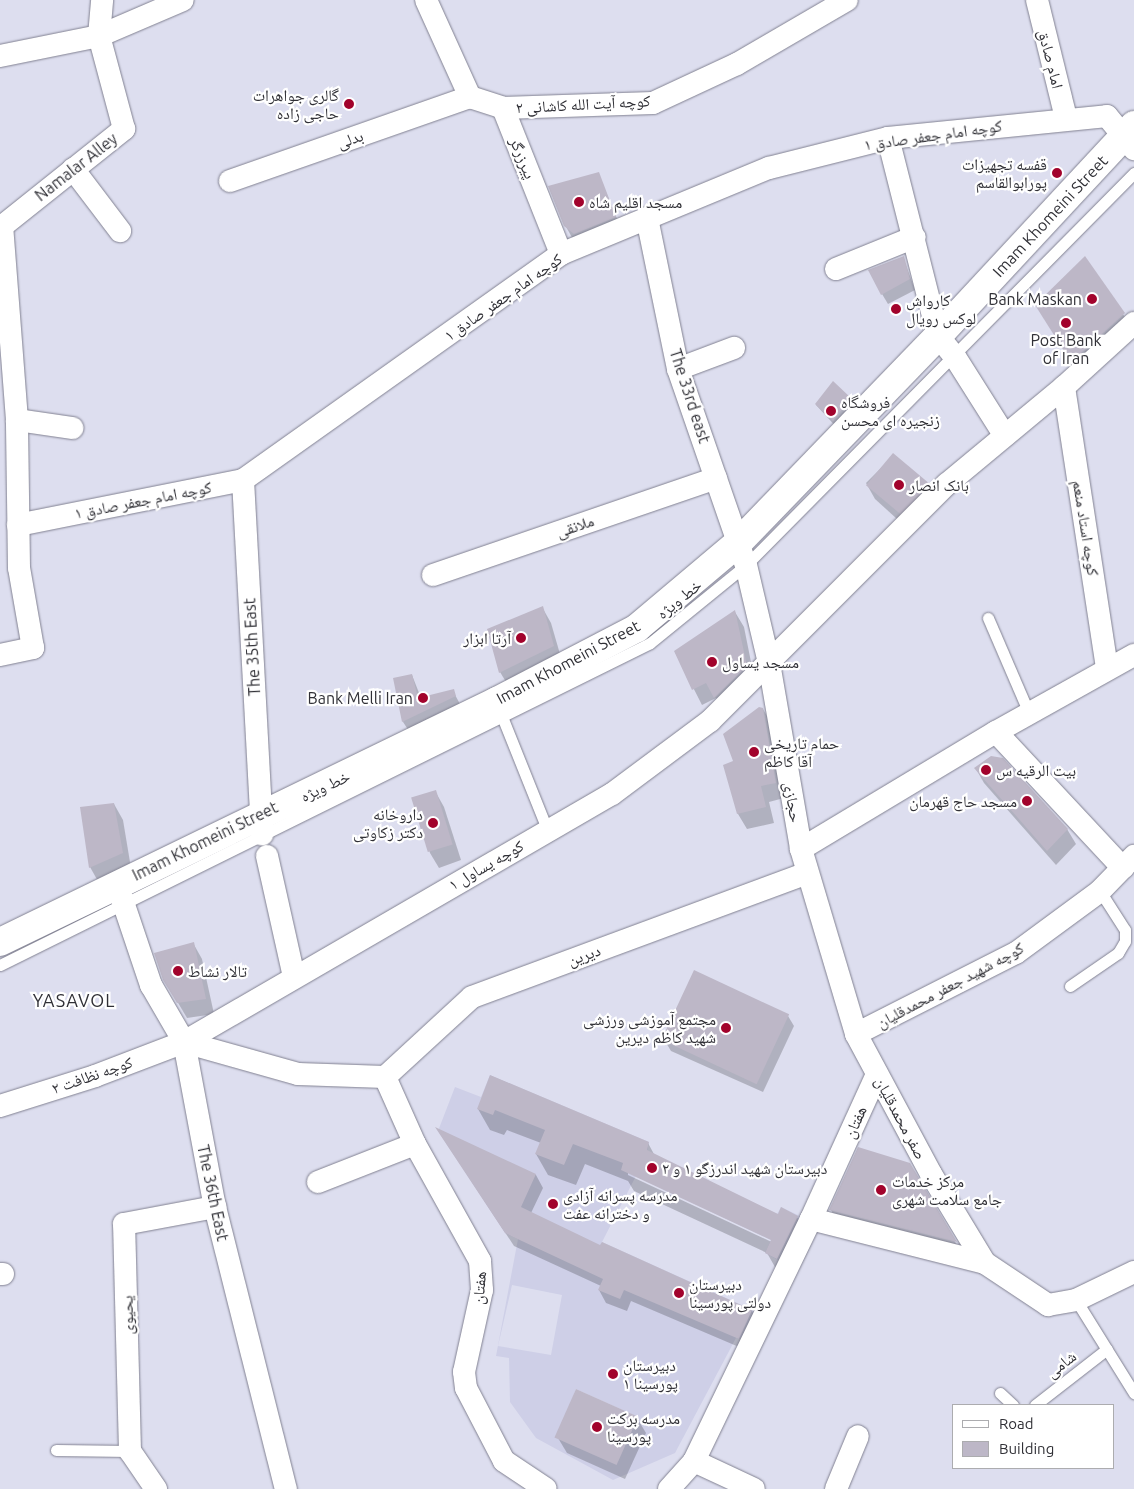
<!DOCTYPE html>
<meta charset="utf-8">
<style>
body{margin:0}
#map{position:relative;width:1134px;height:1489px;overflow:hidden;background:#dddeef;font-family:Ubuntu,"Noto Naskh Arabic",sans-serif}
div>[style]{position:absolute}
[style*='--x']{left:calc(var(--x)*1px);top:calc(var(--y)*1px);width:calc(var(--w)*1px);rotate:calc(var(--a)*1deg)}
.built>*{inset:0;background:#cecfe7}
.shadow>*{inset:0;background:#0003}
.building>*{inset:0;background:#bdb7c7;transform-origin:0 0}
.roads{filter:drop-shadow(0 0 1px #818191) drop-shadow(0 0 1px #818191)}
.service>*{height:11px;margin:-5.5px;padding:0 5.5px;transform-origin:5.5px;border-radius:5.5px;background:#fff}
.minor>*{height:22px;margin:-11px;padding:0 11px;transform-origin:11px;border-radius:11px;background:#fff}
.secondary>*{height:28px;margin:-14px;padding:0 14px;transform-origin:14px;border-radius:14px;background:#fff}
.dots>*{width:14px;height:14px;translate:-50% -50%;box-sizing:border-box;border:2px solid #fff;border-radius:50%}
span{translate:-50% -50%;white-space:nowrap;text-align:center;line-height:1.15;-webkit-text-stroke:4.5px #fff;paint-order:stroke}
.street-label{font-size:16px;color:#303036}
.poi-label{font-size:16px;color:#303036}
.right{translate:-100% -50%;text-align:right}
.left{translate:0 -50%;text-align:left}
.neighbourhood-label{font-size:18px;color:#303036;letter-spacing:1px}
.legend{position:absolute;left:952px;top:1404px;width:162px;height:65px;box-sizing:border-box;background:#fff;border:1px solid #acacaf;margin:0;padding:6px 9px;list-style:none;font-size:15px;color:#303036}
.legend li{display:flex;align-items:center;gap:10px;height:25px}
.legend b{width:25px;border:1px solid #acacaf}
</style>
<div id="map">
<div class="built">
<div style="clip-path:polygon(evenodd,490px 1075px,649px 1142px,647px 1151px,777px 1214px,781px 1207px,802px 1217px,780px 1261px,765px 1253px,771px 1240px,636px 1176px,602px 1242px,755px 1311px,742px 1340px,736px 1338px,675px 1453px,613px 1480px,536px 1438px,510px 1402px,509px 1358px,496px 1356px,518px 1239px,505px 1233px,438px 1131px,455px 1087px,481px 1097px,490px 1075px,512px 1285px,562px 1295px,551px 1355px,498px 1346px,512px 1285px,490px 1075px,576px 1389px,638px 1417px,616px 1464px,557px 1438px,576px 1389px)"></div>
</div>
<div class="shadow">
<div style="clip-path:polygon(598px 173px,623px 233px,574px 241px,565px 225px)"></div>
<div style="clip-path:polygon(903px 257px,915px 290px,888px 304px,882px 294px)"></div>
<div style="clip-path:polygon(1085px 258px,1133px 329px,1081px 377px,1046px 321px)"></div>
<div style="clip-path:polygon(850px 399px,856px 409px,839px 430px,816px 405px)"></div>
<div style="clip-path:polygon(894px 455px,928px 484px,937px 499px,908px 529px,875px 499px,866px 483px)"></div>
<div style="clip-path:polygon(542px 607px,551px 623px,562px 661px,509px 687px,500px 672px)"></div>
<div style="clip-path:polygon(735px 612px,744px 627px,755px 682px,724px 712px,716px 698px,702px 705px,675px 652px)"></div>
<div style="clip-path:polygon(412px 675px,421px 698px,453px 691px,461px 706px,409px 731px,403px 722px)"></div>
<div style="clip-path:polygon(763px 709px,772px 725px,784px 798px,769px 802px,774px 823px,747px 829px,738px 814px,735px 762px)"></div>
<div style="clip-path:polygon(976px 769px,1067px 829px,1076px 844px,1056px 865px,984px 783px)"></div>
<div style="clip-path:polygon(435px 791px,444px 807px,461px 860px,439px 868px,430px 853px,413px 801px)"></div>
<div style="clip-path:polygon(114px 804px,123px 820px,131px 868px,99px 883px,90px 867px)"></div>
<div style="clip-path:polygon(193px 943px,202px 959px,214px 1014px,187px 1018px,164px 979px)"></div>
<div style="clip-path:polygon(788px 1016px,794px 1026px,763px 1092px,671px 1051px,665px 1041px)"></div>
<div style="clip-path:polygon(evenodd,491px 1076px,648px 1143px,655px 1156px,778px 1216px,797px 1217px,809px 1237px,779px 1274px,767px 1253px,634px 1191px,628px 1181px,585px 1164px,576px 1185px,548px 1175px,536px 1154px,541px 1143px,507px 1130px,504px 1135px,490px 1130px,478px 1109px,491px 1076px,628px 1172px,777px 1242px,776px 1244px,628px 1175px,628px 1172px)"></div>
<div style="clip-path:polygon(438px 1130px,536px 1175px,543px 1188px,531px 1213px,600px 1247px,752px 1311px,759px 1323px,746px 1350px,631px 1301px,627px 1311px,606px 1303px,599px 1290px,601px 1286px,514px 1246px)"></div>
<div style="clip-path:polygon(909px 1164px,967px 1262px,843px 1231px,831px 1210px)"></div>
<div style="clip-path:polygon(637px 1418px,646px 1433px,625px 1479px,567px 1453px,558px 1438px)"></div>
</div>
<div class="building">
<div style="clip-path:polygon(599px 172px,616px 217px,574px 234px,564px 226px,548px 186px)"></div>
<div style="clip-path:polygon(904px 256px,910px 279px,881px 295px,868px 270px)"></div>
<div style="clip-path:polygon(1085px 256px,1125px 313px,1071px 362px,1035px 305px)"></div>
<div style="clip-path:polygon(833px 381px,851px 398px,833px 421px,815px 404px)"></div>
<div style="left:893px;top:453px;width:47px;height:42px;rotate:40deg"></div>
<div style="clip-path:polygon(543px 606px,554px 646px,499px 673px,487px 629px)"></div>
<div style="clip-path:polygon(735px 610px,747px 666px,714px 698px,706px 683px,692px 690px,674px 651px)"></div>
<div style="clip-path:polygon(412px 674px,418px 698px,454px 689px,456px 696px,402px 722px,393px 678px)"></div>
<div style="clip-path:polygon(759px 707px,763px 708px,776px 783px,761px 786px,766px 807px,737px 814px,723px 765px,733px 761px,723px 734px)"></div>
<div style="clip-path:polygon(991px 756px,1003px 758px,1068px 829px,1047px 851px,974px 768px)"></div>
<div style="left:436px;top:790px;width:57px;height:26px;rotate:73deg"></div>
<div style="clip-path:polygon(114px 803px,123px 853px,89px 868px,80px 807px)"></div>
<div style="clip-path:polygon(194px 942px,206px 999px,177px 1003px,163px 980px,154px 953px)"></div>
<div style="left:694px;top:970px;width:105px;height:77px;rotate:25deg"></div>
<div style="clip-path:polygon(490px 1075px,649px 1142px,647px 1150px,778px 1214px,781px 1207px,798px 1216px,777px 1259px,765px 1253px,771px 1240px,621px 1170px,623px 1163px,573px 1144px,564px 1165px,535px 1154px,545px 1130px,495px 1110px,493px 1115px,477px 1109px)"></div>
<div style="clip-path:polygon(435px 1127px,536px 1174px,521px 1207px,600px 1245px,602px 1242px,752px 1310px,739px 1339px,624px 1290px,620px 1299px,598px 1290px,603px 1279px,505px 1233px)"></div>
<div style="clip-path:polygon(858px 1147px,910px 1163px,957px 1242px,829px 1210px)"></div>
<div style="left:576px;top:1389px;width:68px;height:53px;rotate:24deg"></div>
</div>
<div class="roads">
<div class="service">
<div style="--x:988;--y:618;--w:103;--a:66.7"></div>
<div style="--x:503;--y:719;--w:118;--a:68.2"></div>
<div style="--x:0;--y:965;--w:725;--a:-26.35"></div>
<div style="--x:650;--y:643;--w:124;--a:-39.1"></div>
<div style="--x:746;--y:565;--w:552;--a:-45.29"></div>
<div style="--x:1070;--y:986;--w:58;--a:-34.5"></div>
<div style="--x:1118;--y:953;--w:14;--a:-60"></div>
<div style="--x:1125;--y:941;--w:11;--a:-90"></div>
<div style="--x:1125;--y:930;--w:46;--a:-122.7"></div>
<div style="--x:1076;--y:1300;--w:110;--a:58.1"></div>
<div style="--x:1000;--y:1393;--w:18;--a:43"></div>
<div style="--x:1035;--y:1405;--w:91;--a:-37.9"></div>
<div style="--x:56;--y:1450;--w:74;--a:0.8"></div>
</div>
<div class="minor">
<div style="--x:426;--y:0;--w:107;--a:65.6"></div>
<div style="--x:470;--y:97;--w:35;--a:18"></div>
<div style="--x:503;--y:108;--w:157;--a:68.3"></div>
<div style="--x:1037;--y:0;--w:122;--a:76.2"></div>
<div style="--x:0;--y:56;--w:101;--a:-11.4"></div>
<div style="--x:99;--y:36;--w:91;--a:-23.2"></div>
<div style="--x:503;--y:108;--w:150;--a:-1.9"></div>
<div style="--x:653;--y:103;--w:93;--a:-24.9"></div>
<div style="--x:737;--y:64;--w:127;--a:-30.2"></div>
<div style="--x:888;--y:138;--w:204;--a:75.8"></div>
<div style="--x:938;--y:336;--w:27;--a:51"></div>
<div style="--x:955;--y:357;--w:93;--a:57.7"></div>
<div style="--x:73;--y:169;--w:78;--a:52.8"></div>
<div style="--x:230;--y:181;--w:254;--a:-19.3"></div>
<div style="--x:647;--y:218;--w:154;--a:78.4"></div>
<div style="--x:678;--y:369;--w:207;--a:70.9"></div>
<div style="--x:746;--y:565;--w:101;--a:76.8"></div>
<div style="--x:769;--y:663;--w:189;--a:80.2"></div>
<div style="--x:801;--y:849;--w:193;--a:73.4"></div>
<div style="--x:856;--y:1034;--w:159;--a:61.8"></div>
<div style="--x:931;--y:1174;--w:104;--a:58.8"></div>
<div style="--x:985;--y:1263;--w:76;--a:33.7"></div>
<div style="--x:1048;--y:1305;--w:28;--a:-10"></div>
<div style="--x:1076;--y:1300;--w:64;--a:-25.8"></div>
<div style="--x:0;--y:228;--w:159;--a:-38.6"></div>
<div style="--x:124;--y:129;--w:96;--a:-105"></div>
<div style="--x:99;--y:36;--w:36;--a:-85"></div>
<div style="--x:836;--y:269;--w:85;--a:-22.1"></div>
<div style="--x:678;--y:369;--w:60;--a:-20.6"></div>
<div style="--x:1064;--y:387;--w:285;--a:81.3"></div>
<div style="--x:17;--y:420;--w:56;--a:8.3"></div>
<div style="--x:243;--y:480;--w:355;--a:86.9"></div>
<div style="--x:18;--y:525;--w:229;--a:-11.3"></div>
<div style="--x:243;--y:480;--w:390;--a:-35.4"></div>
<div style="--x:561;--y:254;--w:225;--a:-22.5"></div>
<div style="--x:769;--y:168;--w:123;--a:-14.1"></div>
<div style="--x:888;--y:138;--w:220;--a:-5.7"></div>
<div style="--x:1107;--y:116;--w:43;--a:50.7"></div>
<div style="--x:433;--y:575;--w:299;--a:-18.9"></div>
<div style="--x:0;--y:655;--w:34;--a:-12"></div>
<div style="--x:33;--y:648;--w:81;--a:-99.9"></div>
<div style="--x:19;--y:568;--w:148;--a:-90.8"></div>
<div style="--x:17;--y:420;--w:195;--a:-94.4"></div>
<div style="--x:996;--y:732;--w:186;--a:47"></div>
<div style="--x:801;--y:849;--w:227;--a:-31"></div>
<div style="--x:996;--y:732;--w:158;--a:-29.2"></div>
<div style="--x:267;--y:856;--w:124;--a:77.4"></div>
<div style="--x:117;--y:884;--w:107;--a:71.4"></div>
<div style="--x:151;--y:985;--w:66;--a:59.9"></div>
<div style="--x:184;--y:1042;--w:168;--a:79.4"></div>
<div style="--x:215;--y:1207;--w:291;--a:75.9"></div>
<div style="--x:856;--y:1034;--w:179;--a:-26.9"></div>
<div style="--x:1016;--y:953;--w:104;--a:-36.4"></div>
<div style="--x:1100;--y:891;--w:49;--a:-45.8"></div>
<div style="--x:184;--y:1042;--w:118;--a:15.7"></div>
<div style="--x:298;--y:1074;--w:87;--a:2"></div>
<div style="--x:385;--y:1077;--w:118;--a:-42.6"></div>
<div style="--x:472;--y:997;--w:357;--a:-20.3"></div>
<div style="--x:385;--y:1077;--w:73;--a:65.9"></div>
<div style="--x:415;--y:1144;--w:134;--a:60.9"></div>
<div style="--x:480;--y:1261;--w:29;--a:86"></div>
<div style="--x:482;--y:1290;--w:84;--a:102.4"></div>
<div style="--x:464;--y:1372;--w:16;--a:83"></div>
<div style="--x:466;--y:1388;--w:82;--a:62.5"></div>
<div style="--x:504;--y:1461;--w:50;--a:33.7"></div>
<div style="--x:0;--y:1106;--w:100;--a:-17.5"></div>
<div style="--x:95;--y:1076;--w:95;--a:-20.9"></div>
<div style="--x:184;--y:1042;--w:495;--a:-30.1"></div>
<div style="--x:612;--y:794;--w:122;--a:-36.7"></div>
<div style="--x:710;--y:721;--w:335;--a:-45"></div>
<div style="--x:947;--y:484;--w:152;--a:-39.7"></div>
<div style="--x:1064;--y:387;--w:95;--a:-42.4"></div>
<div style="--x:318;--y:1182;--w:104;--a:-21.4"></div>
<div style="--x:811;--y:1219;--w:179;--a:14.2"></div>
<div style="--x:0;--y:1274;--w:3;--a:0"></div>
<div style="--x:694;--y:1461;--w:66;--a:25"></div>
<div style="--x:156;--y:1489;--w:46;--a:-124.4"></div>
<div style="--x:130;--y:1451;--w:227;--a:-91.5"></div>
<div style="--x:124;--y:1224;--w:93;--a:-10.6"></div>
<div style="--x:669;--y:1489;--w:38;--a:-48"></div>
<div style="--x:694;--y:1461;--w:269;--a:-64.2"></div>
<div style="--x:811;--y:1219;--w:159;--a:-65.5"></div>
<div style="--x:836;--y:1489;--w:57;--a:-67.5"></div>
</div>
<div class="secondary">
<div style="--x:0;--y:942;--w:552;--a:-25.87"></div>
<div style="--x:497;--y:701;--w:158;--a:-27.5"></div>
<div style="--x:637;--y:628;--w:133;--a:-40.1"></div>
<div style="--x:739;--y:542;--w:286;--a:-46"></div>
<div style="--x:938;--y:336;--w:288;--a:-47.1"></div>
</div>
</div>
<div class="dots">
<div style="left:349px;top:104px;background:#a2032c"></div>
<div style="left:1057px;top:173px;background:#a2032c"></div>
<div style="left:579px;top:202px;background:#a2032c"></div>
<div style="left:1092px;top:299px;background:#a2032c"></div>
<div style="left:896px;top:309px;background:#a2032c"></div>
<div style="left:1066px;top:323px;background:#a2032c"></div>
<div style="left:831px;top:411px;background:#a2032c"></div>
<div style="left:899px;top:485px;background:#a2032c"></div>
<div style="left:521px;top:638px;background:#a2032c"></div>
<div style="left:712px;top:662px;background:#a2032c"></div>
<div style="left:423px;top:698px;background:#a2032c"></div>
<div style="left:754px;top:752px;background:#a2032c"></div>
<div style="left:986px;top:770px;background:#a2032c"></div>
<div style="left:1027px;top:801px;background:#a2032c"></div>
<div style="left:433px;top:823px;background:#a2032c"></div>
<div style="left:178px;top:971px;background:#a2032c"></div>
<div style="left:726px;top:1028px;background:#a2032c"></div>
<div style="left:652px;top:1168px;background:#a2032c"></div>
<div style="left:881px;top:1190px;background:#a2032c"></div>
<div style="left:553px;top:1204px;background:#a2032c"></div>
<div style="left:679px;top:1293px;background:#a2032c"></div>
<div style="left:613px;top:1374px;background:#a2032c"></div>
<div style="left:597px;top:1427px;background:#a2032c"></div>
</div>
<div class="street-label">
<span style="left:1051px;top:59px;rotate:76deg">امام صادق</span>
<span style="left:583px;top:104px;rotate:-3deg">کوچه آیت الله کاشانی ۲</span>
<span style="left:933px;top:135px;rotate:-8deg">کوچه امام جعفر صادق ۱</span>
<span style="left:350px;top:139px;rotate:-19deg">بدلی</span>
<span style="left:523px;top:158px;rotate:68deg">پیرزرگر</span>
<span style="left:76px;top:167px;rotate:-38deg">Namalar Alley</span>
<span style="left:1050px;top:216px;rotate:-47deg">Imam Khomeini Street</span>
<span style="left:503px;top:297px;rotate:-35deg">کوچه امام جعفر صادق ۱</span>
<span style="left:690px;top:396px;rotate:72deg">The 33rd east</span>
<span style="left:143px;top:500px;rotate:-11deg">کوچه امام جعفر صادق ۱</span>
<span style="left:575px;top:526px;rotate:-19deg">ملانقی</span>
<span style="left:1086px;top:528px;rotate:81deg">کوچه استاد منعم</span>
<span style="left:679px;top:599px;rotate:-39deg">خط ویژه</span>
<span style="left:252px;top:647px;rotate:-93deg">The 35th East</span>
<span style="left:568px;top:662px;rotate:-28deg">Imam Khomeini Street</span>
<span style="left:325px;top:786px;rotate:-25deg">خط ویژه</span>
<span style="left:793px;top:802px;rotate:80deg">حجازی</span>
<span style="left:205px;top:841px;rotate:-26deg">Imam Khomeini Street</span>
<span style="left:486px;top:865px;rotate:-30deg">کوچه یساول ۱</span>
<span style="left:584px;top:955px;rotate:-20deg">دیرین</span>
<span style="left:950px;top:985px;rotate:-28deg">کوچه شهید جعفر محمدقلیان</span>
<span style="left:92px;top:1075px;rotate:-19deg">کوچه نظافت ۲</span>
<span style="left:901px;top:1118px;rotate:62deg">صفر محمدقلیان</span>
<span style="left:855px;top:1122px;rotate:-66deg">هفتان</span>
<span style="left:213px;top:1193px;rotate:78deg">The 36th East</span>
<span style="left:479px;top:1288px;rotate:-86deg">هفتان</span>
<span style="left:127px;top:1315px;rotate:-91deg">یحیوی</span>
<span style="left:1061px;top:1364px;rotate:-38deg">شامی</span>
</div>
<div class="poi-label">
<span class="right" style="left:339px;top:104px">گالری جواهرات<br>حاجی زاده</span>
<span class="right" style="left:1047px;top:173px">قفسه تجهیزات<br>پورابوالقاسم</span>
<span class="left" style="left:589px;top:202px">مسجد اقلیم شاه</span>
<span class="right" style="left:1082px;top:299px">Bank Maskan</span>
<span class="left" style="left:906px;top:309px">کارواش<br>لوکس رویال</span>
<span style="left:1066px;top:349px">Post Bank<br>of Iran</span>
<span class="left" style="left:841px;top:411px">فروشگاه<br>زنجیره ای محسن</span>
<span class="left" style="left:909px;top:485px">بانک انصار</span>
<span class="right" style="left:511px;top:638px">آرتا ابزار</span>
<span class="left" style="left:722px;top:662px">مسجد یساول</span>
<span class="right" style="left:413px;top:698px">Bank Melli Iran</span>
<span class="left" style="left:764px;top:752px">حمام تاریخی<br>آقا کاظم</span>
<span class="left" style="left:996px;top:770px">بیت الرقیه س</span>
<span class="right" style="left:1017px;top:801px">مسجد حاج قهرمان</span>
<span class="right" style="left:423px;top:823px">داروخانه<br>دکتر زکاوتی</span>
<span class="left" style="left:188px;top:971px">تالار نشاط</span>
<span class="right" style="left:716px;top:1028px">مجتمع آموزشی ورزشی<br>شهید کاظم دیرین</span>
<span class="left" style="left:662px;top:1168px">دبیرستان شهید اندرزگو ۱ و ۲</span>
<span class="left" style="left:892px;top:1190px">مرکز خدمات<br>جامع سلامت شهری</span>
<span class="left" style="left:563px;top:1204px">مدرسه پسرانه آزادی<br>و دخترانه عفت</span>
<span class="left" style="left:689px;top:1293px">دبیرستان<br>دولتی پورسینا</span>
<span class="left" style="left:623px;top:1374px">دبیرستان<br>پورسینا ۱</span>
<span class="left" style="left:607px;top:1427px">مدرسه برکت<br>پورسینا</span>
</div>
<div class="neighbourhood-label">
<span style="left:74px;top:1000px">YASAVOL</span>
</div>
<ul class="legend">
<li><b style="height:6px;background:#fff"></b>Road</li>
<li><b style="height:14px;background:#bdb7c7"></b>Building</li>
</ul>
</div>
